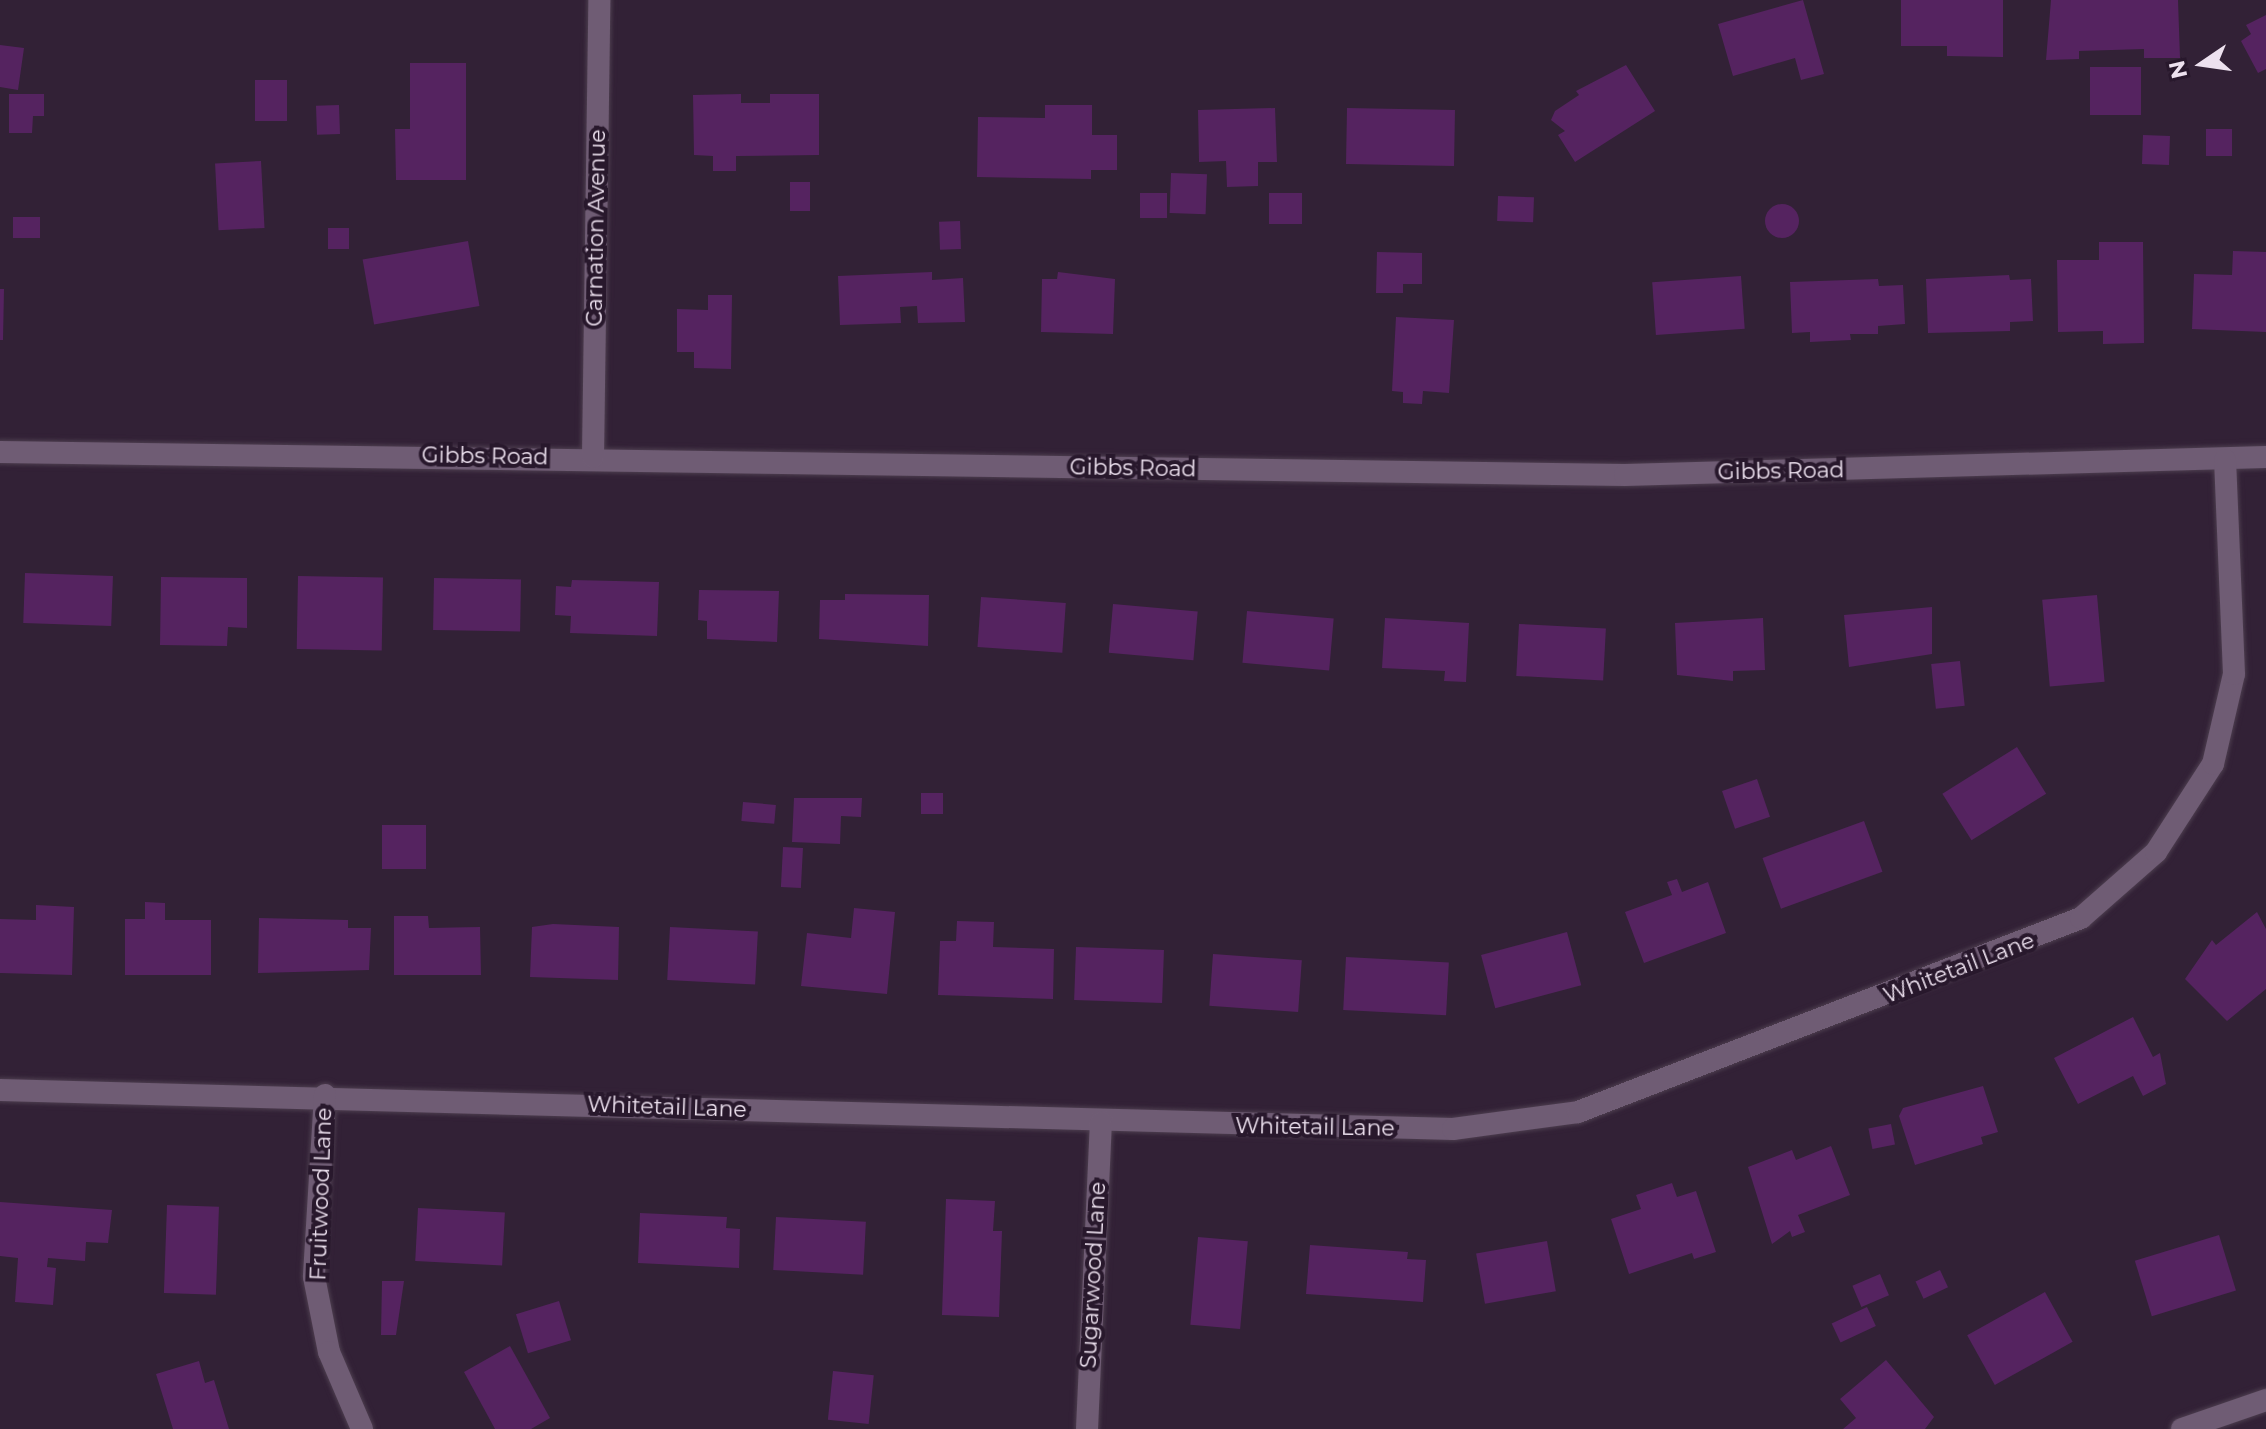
<!DOCTYPE html>
<style>
body{margin:0}
#map{position:relative;width:2266px;height:1429px;overflow:hidden;background:#322136;font-family:Montserrat,sans-serif}
div>[style]{position:absolute}
[style*='--x']{left:calc(var(--x)*1px);top:calc(var(--y)*1px);width:calc(var(--w)*1px);rotate:calc(var(--a)*1deg)}
.building>*{inset:0;background:#552360;transform-origin:0 0}
.round{border-radius:50%}
.roads{filter:drop-shadow(0 0 2px #4d3e4f) drop-shadow(0 0 2px #4d3e4f)}
.minor>*{height:22px;margin:-11px;padding:0 11px;transform-origin:11px;border-radius:11px;background:#6f5c74}
span{translate:-50% -50%;white-space:nowrap;text-align:center;line-height:1.15;-webkit-text-stroke:8px #28182c;paint-order:stroke}
.street-label{font-size:22px;color:#ede1ef}
.north{position:absolute;left:2162px;top:24px;width:80px;height:80px;-webkit-text-stroke:6px #28182c;paint-order:stroke;rotate:257deg;font-size:22px;font-weight:700;line-height:32px;text-align:center;color:#ede1ef}
.north::after{content:'';display:block;margin:auto;width:28px;height:36px;background:#ede1ef;clip-path:polygon(50% 0,100% 100%,50% 72%,0 100%)}
</style>
<div id="map">
<div class="building">
<div style="clip-path:polygon(1803px 0,1824px 74px,1801px 80px,1795px 58px,1733px 76px,1718px 24px)"></div>
<div style="clip-path:polygon(1901px 0,2003px 0,2003px 57px,1947px 56px,1947px 46px,1901px 46px)"></div>
<div style="clip-path:polygon(2051px 0,2178px 0,2180px 58px,2144px 58px,2144px 49px,2079px 51px,2079px 59px,2046px 60px)"></div>
<div style="clip-path:polygon(2266px 15px,2266px 69px,2258px 73px,2241px 41px,2251px 34px,2246px 25px)"></div>
<div style="clip-path:polygon(0 45px,24px 48px,18px 90px,0 87px)"></div>
<div style="clip-path:polygon(410px 63px,466px 63px,466px 180px,396px 180px,395px 129px,410px 129px)"></div>
<div style="clip-path:polygon(1626px 65px,1655px 111px,1575px 162px,1558px 135px,1565px 131px,1551px 120px,1555px 111px,1579px 95px,1576px 91px)"></div>
<div style="left:2090px;top:67px;width:51px;height:48px"></div>
<div style="left:255px;top:80px;width:32px;height:41px"></div>
<div style="clip-path:polygon(9px 94px,44px 94px,44px 116px,33px 116px,32px 133px,9px 133px)"></div>
<div style="clip-path:polygon(741px 94px,741px 103px,770px 103px,770px 94px,819px 94px,819px 155px,736px 156px,736px 171px,713px 171px,713px 156px,694px 155px,693px 95px)"></div>
<div style="left:339px;top:105px;width:29px;height:23px;rotate:88deg"></div>
<div style="clip-path:polygon(1045px 105px,1092px 105px,1092px 135px,1117px 135px,1117px 170px,1091px 170px,1091px 179px,977px 177px,978px 117px,1045px 118px)"></div>
<div style="clip-path:polygon(1275px 108px,1277px 162px,1258px 162px,1258px 186px,1227px 187px,1226px 161px,1199px 162px,1198px 110px)"></div>
<div style="left:1347px;top:108px;width:108px;height:56px;rotate:1deg"></div>
<div style="left:2206px;top:129px;width:26px;height:27px"></div>
<div style="left:2143px;top:135px;width:27px;height:29px;rotate:2deg"></div>
<div style="left:261px;top:161px;width:67px;height:46px;rotate:87deg"></div>
<div style="left:1171px;top:173px;width:36px;height:40px;rotate:2deg"></div>
<div style="left:790px;top:182px;width:20px;height:29px"></div>
<div style="left:1167px;top:193px;width:25px;height:27px;rotate:90deg"></div>
<div style="left:1269px;top:193px;width:33px;height:31px"></div>
<div style="left:1498px;top:196px;width:36px;height:25px;rotate:2deg"></div>
<div class="round" style="left:1765px;top:204px;width:34px;height:34px"></div>
<div style="left:13px;top:217px;width:27px;height:21px"></div>
<div style="left:960px;top:221px;width:28px;height:21px;rotate:88deg"></div>
<div style="left:328px;top:228px;width:21px;height:21px"></div>
<div style="left:468px;top:241px;width:66px;height:107px;rotate:80deg"></div>
<div style="clip-path:polygon(2099px 242px,2143px 242px,2144px 343px,2103px 344px,2103px 331px,2058px 332px,2057px 260px,2099px 260px)"></div>
<div style="clip-path:polygon(2233px 251px,2266px 252px,2266px 332px,2192px 329px,2194px 274px,2232px 275px)"></div>
<div style="clip-path:polygon(1377px 252px,1422px 253px,1422px 284px,1403px 284px,1403px 293px,1376px 293px)"></div>
<div style="clip-path:polygon(932px 272px,932px 280px,963px 278px,965px 322px,918px 323px,917px 306px,900px 307px,901px 323px,840px 325px,838px 276px)"></div>
<div style="clip-path:polygon(1058px 272px,1115px 279px,1113px 334px,1041px 332px,1042px 279px,1057px 279px)"></div>
<div style="clip-path:polygon(2009px 275px,2010px 280px,2031px 279px,2033px 321px,2010px 322px,2010px 331px,1928px 333px,1926px 279px)"></div>
<div style="left:1741px;top:276px;width:53px;height:89px;rotate:86deg"></div>
<div style="clip-path:polygon(1878px 279px,1879px 286px,1903px 285px,1905px 324px,1878px 326px,1878px 334px,1850px 334px,1851px 340px,1810px 342px,1810px 332px,1792px 333px,1790px 282px)"></div>
<div style="clip-path:polygon(0 289px,4px 289px,3px 340px,0 340px)"></div>
<div style="clip-path:polygon(708px 295px,732px 295px,731px 369px,694px 368px,694px 352px,677px 352px,677px 309px,708px 310px)"></div>
<div style="clip-path:polygon(1396px 317px,1454px 320px,1449px 393px,1423px 391px,1422px 404px,1403px 403px,1403px 392px,1392px 391px)"></div>
<div style="left:25px;top:573px;width:88px;height:50px;rotate:2deg"></div>
<div style="left:298px;top:576px;width:85px;height:73px;rotate:1deg"></div>
<div style="clip-path:polygon(161px 577px,247px 578px,247px 628px,228px 627px,227px 646px,160px 645px)"></div>
<div style="left:434px;top:578px;width:87px;height:52px;rotate:1deg"></div>
<div style="clip-path:polygon(572px 580px,659px 582px,657px 636px,570px 633px,571px 616px,555px 615px,556px 586px,571px 587px)"></div>
<div style="clip-path:polygon(699px 590px,779px 591px,777px 642px,707px 639px,707px 621px,698px 620px)"></div>
<div style="clip-path:polygon(845px 594px,929px 595px,928px 646px,819px 639px,820px 600px,845px 600px)"></div>
<div style="left:2097px;top:595px;width:87px;height:55px;rotate:85deg"></div>
<div style="left:981px;top:597px;width:85px;height:50px;rotate:4deg"></div>
<div style="left:1113px;top:604px;width:85px;height:49px;rotate:5deg"></div>
<div style="clip-path:polygon(1932px 607px,1932px 654px,1849px 667px,1844px 615px)"></div>
<div style="left:1247px;top:611px;width:87px;height:52px;rotate:5deg"></div>
<div style="clip-path:polygon(1385px 618px,1469px 623px,1466px 682px,1444px 681px,1445px 671px,1382px 668px)"></div>
<div style="clip-path:polygon(1763px 618px,1765px 670px,1733px 671px,1733px 681px,1677px 675px,1675px 623px)"></div>
<div style="left:1519px;top:624px;width:87px;height:52px;rotate:3deg"></div>
<div style="left:1960px;top:661px;width:45px;height:29px;rotate:84deg"></div>
<div style="left:2017px;top:747px;width:55px;height:88px;rotate:58deg"></div>
<div style="left:1757px;top:779px;width:40px;height:37px;rotate:71deg"></div>
<div style="left:921px;top:793px;width:22px;height:21px"></div>
<div style="clip-path:polygon(794px 798px,862px 798px,861px 817px,841px 816px,840px 844px,792px 842px)"></div>
<div style="left:743px;top:802px;width:33px;height:19px;rotate:5deg"></div>
<div style="left:1864px;top:821px;width:54px;height:108px;rotate:70deg"></div>
<div style="left:382px;top:825px;width:44px;height:44px"></div>
<div style="left:783px;top:847px;width:20px;height:40px;rotate:3deg"></div>
<div style="clip-path:polygon(1677px 879px,1682px 892px,1708px 882px,1726px 933px,1644px 963px,1625px 912px,1672px 895px,1667px 882px)"></div>
<div style="clip-path:polygon(145px 902px,165px 903px,165px 920px,211px 920px,211px 975px,125px 975px,125px 919px,145px 919px)"></div>
<div style="clip-path:polygon(36px 905px,74px 907px,72px 975px,0 973px,0 919px,36px 920px)"></div>
<div style="clip-path:polygon(854px 908px,895px 912px,887px 994px,801px 986px,807px 933px,851px 938px)"></div>
<div style="clip-path:polygon(2257px 912px,2266px 929px,2266px 989px,2227px 1021px,2185px 979px,2212px 940px,2216px 945px)"></div>
<div style="clip-path:polygon(394px 916px,428px 916px,429px 928px,480px 927px,481px 975px,394px 975px)"></div>
<div style="clip-path:polygon(259px 918px,348px 920px,348px 928px,371px 928px,369px 970px,258px 973px)"></div>
<div style="clip-path:polygon(957px 921px,994px 922px,993px 947px,1054px 949px,1053px 999px,938px 995px,940px 941px,956px 941px)"></div>
<div style="clip-path:polygon(553px 924px,619px 927px,618px 980px,530px 977px,532px 927px)"></div>
<div style="left:670px;top:927px;width:88px;height:53px;rotate:3deg"></div>
<div style="left:1567px;top:932px;width:55px;height:89px;rotate:75deg"></div>
<div style="left:1076px;top:947px;width:88px;height:53px;rotate:2deg"></div>
<div style="left:1213px;top:954px;width:89px;height:52px;rotate:4deg"></div>
<div style="left:1346px;top:957px;width:103px;height:53px;rotate:3deg"></div>
<div style="clip-path:polygon(2133px 1017px,2153px 1057px,2160px 1053px,2166px 1084px,2143px 1096px,2133px 1076px,2078px 1104px,2054px 1058px)"></div>
<div style="clip-path:polygon(1983px 1086px,1998px 1132px,1981px 1137px,1983px 1144px,1915px 1165px,1899px 1116px,1903px 1108px)"></div>
<div style="left:1891px;top:1124px;width:21px;height:23px;rotate:79deg"></div>
<div style="clip-path:polygon(1831px 1146px,1850px 1195px,1798px 1215px,1805px 1232px,1792px 1237px,1790px 1231px,1772px 1244px,1748px 1167px,1792px 1150px,1796px 1160px)"></div>
<div style="clip-path:polygon(1672px 1183px,1677px 1197px,1696px 1191px,1716px 1252px,1694px 1259px,1692px 1253px,1629px 1274px,1611px 1219px,1641px 1209px,1636px 1195px)"></div>
<div style="clip-path:polygon(946px 1199px,995px 1201px,993px 1231px,1002px 1231px,999px 1317px,942px 1315px)"></div>
<div style="clip-path:polygon(0 1202px,112px 1210px,108px 1243px,86px 1242px,85px 1261px,48px 1258px,47px 1267px,56px 1268px,53px 1305px,15px 1302px,18px 1258px,0 1256px)"></div>
<div style="left:167px;top:1205px;width:52px;height:88px;rotate:2deg"></div>
<div style="left:418px;top:1208px;width:87px;height:53px;rotate:3deg"></div>
<div style="clip-path:polygon(640px 1213px,727px 1217px,726px 1228px,740px 1229px,739px 1268px,638px 1263px)"></div>
<div style="left:776px;top:1217px;width:90px;height:53px;rotate:3deg"></div>
<div style="left:2219px;top:1235px;width:58px;height:88px;rotate:73deg"></div>
<div style="left:1198px;top:1237px;width:50px;height:88px;rotate:5deg"></div>
<div style="left:1547px;top:1241px;width:51px;height:72px;rotate:80deg"></div>
<div style="clip-path:polygon(1310px 1245px,1408px 1252px,1407px 1259px,1426px 1260px,1423px 1302px,1306px 1294px)"></div>
<div style="left:1940px;top:1270px;width:19px;height:27px;rotate:65deg"></div>
<div style="left:1880px;top:1274px;width:23px;height:30px;rotate:67deg"></div>
<div style="clip-path:polygon(382px 1281px,404px 1281px,396px 1335px,381px 1335px)"></div>
<div style="left:2045px;top:1292px;width:57px;height:89px;rotate:61deg"></div>
<div style="left:559px;top:1301px;width:41px;height:45px;rotate:73deg"></div>
<div style="left:1867px;top:1307px;width:21px;height:39px;rotate:65deg"></div>
<div style="clip-path:polygon(510px 1346px,550px 1418px,531px 1429px,495px 1429px,464px 1372px)"></div>
<div style="clip-path:polygon(1886px 1360px,1934px 1417px,1925px 1429px,1843px 1429px,1856px 1418px,1840px 1399px)"></div>
<div style="clip-path:polygon(199px 1361px,205px 1383px,214px 1380px,229px 1429px,173px 1429px,156px 1374px)"></div>
<div style="left:833px;top:1371px;width:41px;height:49px;rotate:6deg"></div>
</div>
<div class="roads">
<div class="minor">
<div style="--x:0;--y:452;--w:1625;--a:0.81"></div>
<div style="--x:1625;--y:475;--w:641;--a:-1.61"></div>
<div style="--x:593;--y:457;--w:457;--a:-89.2"></div>
<div style="--x:0;--y:1090;--w:1454;--a:1.54"></div>
<div style="--x:1453;--y:1129;--w:126;--a:-7.7"></div>
<div style="--x:1578;--y:1112;--w:539;--a:-21.09"></div>
<div style="--x:2081;--y:918;--w:100;--a:-41.3"></div>
<div style="--x:2156;--y:852;--w:105;--a:-57.1"></div>
<div style="--x:2213;--y:764;--w:92;--a:-76.9"></div>
<div style="--x:2234;--y:674;--w:214;--a:-92.4"></div>
<div style="--x:325;--y:1095;--w:182;--a:93.5"></div>
<div style="--x:314;--y:1277;--w:76;--a:78.7"></div>
<div style="--x:329;--y:1352;--w:84;--a:66.8"></div>
<div style="--x:1087;--y:1429;--w:307;--a:-87.4"></div>
<div style="--x:2182;--y:1429;--w:89;--a:-19"></div>
</div>
</div>
<div class="street-label">
<span style="left:596px;top:228px;rotate:-89deg">Carnation Avenue</span>
<span style="left:485px;top:456px;rotate:1deg">Gibbs Road</span>
<span style="left:1133px;top:468px;rotate:1deg">Gibbs Road</span>
<span style="left:1781px;top:471px;rotate:-1deg">Gibbs Road</span>
<span style="left:1959px;top:968px;rotate:-21deg">Whitetail Lane</span>
<span style="left:667px;top:1107px;rotate:2deg">Whitetail Lane</span>
<span style="left:1315px;top:1127px;rotate:1deg">Whitetail Lane</span>
<span style="left:321px;top:1194px;rotate:-88deg">Fruitwood Lane</span>
<span style="left:1093px;top:1275px;rotate:-87deg">Sugarwood Lane</span>
</div>
<div class="north">N</div>
</div>
